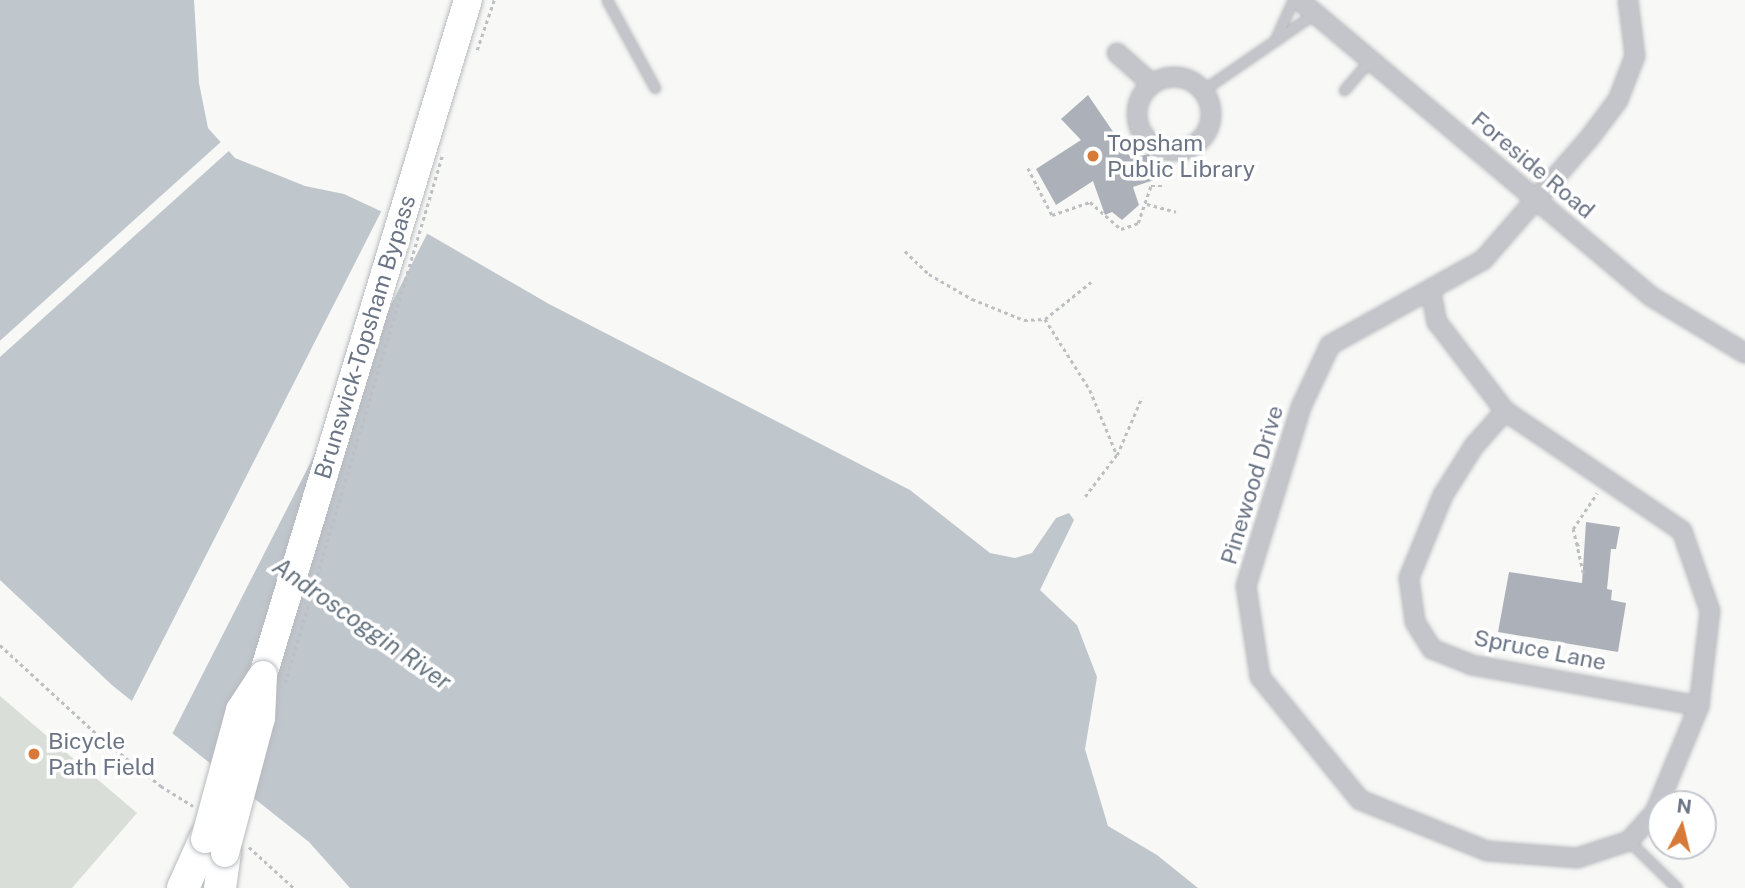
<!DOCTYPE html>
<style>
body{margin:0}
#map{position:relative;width:1745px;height:888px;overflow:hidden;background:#f8f9f7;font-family:"Public Sans",sans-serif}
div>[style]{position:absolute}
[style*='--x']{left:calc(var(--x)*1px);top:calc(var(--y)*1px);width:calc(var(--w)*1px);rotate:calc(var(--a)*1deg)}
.green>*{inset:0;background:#d9dfd8}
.water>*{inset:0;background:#bfc6cc}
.pier>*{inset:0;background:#f8f9f7;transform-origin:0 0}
.building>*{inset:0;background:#acb1b9}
.path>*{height:2.5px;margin-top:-1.25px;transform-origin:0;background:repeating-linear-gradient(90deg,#bdbfc2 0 3.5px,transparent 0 7px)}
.roads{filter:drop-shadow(0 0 2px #b8babe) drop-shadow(0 0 2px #b8babe)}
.service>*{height:9px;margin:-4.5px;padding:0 4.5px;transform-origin:4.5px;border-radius:4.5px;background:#c3c5ca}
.minor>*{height:18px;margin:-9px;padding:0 9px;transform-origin:9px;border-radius:9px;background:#c3c5ca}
.minor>.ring{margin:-9px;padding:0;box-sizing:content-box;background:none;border:18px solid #c3c5ca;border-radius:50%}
.trunk>*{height:28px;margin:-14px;padding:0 14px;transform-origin:14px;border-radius:14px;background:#fff}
.motorway>*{height:32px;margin:-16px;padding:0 16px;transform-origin:16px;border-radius:16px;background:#fff}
.path-bridge>*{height:2.5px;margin-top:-1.25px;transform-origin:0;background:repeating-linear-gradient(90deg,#bdbfc2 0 3.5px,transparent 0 7px)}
.bridges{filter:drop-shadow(0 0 2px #b8babe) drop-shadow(0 0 2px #b8babe)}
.trunk-bridge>*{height:28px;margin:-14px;padding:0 14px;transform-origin:14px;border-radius:14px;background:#fff}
.dots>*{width:19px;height:19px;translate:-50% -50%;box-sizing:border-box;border:4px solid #fff;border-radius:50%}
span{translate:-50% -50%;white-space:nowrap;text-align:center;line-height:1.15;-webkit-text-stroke:7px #fff;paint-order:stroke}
.poi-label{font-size:23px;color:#6a7485}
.left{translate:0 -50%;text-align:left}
.street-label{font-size:23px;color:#6a7485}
.water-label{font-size:24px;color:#667480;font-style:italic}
.north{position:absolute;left:1647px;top:790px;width:70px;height:70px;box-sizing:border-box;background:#fff;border:2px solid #c3c7ce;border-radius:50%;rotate:7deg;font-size:19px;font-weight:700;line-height:28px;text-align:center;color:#6a7485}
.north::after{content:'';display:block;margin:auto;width:24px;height:32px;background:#d77a39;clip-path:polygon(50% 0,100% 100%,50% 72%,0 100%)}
</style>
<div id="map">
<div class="green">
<div style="clip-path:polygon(0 696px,137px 813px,72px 888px,0 888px)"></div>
</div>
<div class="water">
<div style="clip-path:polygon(0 0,194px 0,199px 83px,208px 128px,235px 158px,305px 186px,344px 194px,421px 230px,549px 304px,910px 490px,990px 553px,1015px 558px,1032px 553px,1056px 518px,1069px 513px,1074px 520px,1040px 590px,1077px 625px,1097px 677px,1085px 749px,1108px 826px,1157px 855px,1198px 888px,350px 888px,309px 842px,113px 686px,0 580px)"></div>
</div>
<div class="pier">
<div style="left:223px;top:140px;width:12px;height:393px;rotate:48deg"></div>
<div style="left:383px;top:208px;width:51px;height:588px;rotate:27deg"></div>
</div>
<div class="building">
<div style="clip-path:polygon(1088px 95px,1131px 158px,1149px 154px,1157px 179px,1133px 187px,1139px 205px,1122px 220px,1112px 212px,1105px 215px,1093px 181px,1056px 205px,1036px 169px,1081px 140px,1061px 119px)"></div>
<div style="clip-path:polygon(1586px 522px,1620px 527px,1616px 549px,1611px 549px,1607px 589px,1612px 590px,1611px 600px,1626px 603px,1618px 652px,1498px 632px,1509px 572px,1582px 583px)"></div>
</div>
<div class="path">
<div style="--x:477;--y:50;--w:53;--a:-71.2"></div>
<div style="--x:1028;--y:168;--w:53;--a:62.9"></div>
<div style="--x:1052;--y:215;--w:40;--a:-18.9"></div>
<div style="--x:1090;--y:202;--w:41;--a:41.1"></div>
<div style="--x:1121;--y:229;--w:18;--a:-19"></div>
<div style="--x:1138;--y:223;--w:39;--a:-71"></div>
<div style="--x:1151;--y:186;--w:13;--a:0"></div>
<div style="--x:1147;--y:204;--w:30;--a:15"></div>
<div style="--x:905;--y:251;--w:33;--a:44"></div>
<div style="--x:929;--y:274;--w:50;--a:30.2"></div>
<div style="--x:972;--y:299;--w:56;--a:22"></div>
<div style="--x:1024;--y:320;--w:21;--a:-3"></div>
<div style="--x:1045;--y:319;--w:59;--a:-38.8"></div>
<div style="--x:1045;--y:319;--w:84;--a:57.6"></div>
<div style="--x:1090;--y:390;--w:70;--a:67.4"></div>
<div style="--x:1117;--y:455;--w:56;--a:127.1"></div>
<div style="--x:1117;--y:455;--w:63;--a:-66.7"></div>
<div style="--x:1576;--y:545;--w:7;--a:-16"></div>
<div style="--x:1583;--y:573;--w:45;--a:-102.8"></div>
<div style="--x:1573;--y:529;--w:43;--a:-56.3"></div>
<div style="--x:0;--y:645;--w:134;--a:42.6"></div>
<div style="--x:99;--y:736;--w:80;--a:38.9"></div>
<div style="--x:161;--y:786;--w:38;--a:32"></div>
<div style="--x:249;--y:847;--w:61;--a:42.3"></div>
</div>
<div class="roads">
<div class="service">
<div style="--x:607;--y:0;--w:100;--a:61.4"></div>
<div style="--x:1275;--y:40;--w:44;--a:-65.8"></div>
<div style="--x:1203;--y:90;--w:136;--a:-34.5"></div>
<div style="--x:1344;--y:90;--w:40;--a:-49"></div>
<div style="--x:1629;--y:841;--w:67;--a:44.4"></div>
</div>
<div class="minor">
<div style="--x:1299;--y:0;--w:461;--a:40.1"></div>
<div style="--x:1652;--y:297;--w:109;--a:31.1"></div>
<div style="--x:1117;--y:53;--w:47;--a:41.5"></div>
<div class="ring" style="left:1137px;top:77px;width:56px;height:56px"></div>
<div style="--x:1431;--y:292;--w:31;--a:79"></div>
<div style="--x:1437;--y:322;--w:112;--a:52.6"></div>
<div style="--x:1505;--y:411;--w:214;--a:34.1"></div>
<div style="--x:1682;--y:531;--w:85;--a:70.7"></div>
<div style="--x:1710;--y:611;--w:96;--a:96.6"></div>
<div style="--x:1699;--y:706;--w:115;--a:112.5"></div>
<div style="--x:1655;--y:812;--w:39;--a:132"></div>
<div style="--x:1629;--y:841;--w:55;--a:161.9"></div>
<div style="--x:1577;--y:858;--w:90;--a:-175.6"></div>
<div style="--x:1487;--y:851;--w:137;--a:-158.1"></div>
<div style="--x:1360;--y:800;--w:159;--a:-129.1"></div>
<div style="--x:1260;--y:677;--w:92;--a:-98.7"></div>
<div style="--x:1246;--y:586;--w:187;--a:-72.9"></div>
<div style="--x:1301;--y:407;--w:68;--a:-64.9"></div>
<div style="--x:1330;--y:345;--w:175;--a:-29.1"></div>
<div style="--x:1483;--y:260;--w:164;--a:-48.9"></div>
<div style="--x:1591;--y:136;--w:45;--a:-53.1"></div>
<div style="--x:1618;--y:100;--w:47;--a:-68.9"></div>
<div style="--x:1635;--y:56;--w:56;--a:-97.1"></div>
<div style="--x:1505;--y:411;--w:47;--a:131.5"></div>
<div style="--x:1474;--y:446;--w:58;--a:122.3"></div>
<div style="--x:1443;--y:495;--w:90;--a:112.3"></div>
<div style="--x:1409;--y:578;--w:44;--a:82.2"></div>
<div style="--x:1415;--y:622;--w:32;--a:58"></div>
<div style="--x:1432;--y:649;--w:43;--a:21.8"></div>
<div style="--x:1472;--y:665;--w:231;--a:10.2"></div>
</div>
<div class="trunk">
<div style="--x:263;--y:675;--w:705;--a:-73.11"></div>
</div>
<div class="motorway">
<div style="--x:183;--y:888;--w:54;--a:-65.8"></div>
<div style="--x:220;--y:888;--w:35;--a:-82"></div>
</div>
</div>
<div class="path-bridge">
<div style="--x:285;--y:683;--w:550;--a:-73.41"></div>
</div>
<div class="bridges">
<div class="trunk-bridge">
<div style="--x:205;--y:839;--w:134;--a:-74.8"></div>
<div style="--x:240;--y:710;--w:38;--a:-57"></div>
<div style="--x:225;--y:853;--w:140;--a:-75.1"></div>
<div style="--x:261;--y:718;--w:43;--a:-87.3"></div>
</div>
</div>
<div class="dots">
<div style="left:1093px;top:156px;background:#d77a39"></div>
<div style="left:34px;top:754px;background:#d77a39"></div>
</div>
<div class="poi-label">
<span class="left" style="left:1107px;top:156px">Topsham<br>Public Library</span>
<span class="left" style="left:48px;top:754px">Bicycle<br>Path Field</span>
</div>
<div class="street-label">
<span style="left:1533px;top:165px;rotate:40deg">Foreside Road</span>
<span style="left:365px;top:337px;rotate:-73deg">Brunswick-Topsham Bypass</span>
<span style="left:1252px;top:485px;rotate:-73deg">Pinewood Drive</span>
<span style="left:1540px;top:650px;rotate:11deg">Spruce Lane</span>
</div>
<div class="water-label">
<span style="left:362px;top:624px;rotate:35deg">Androscoggin River</span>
</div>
<div class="north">N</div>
</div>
